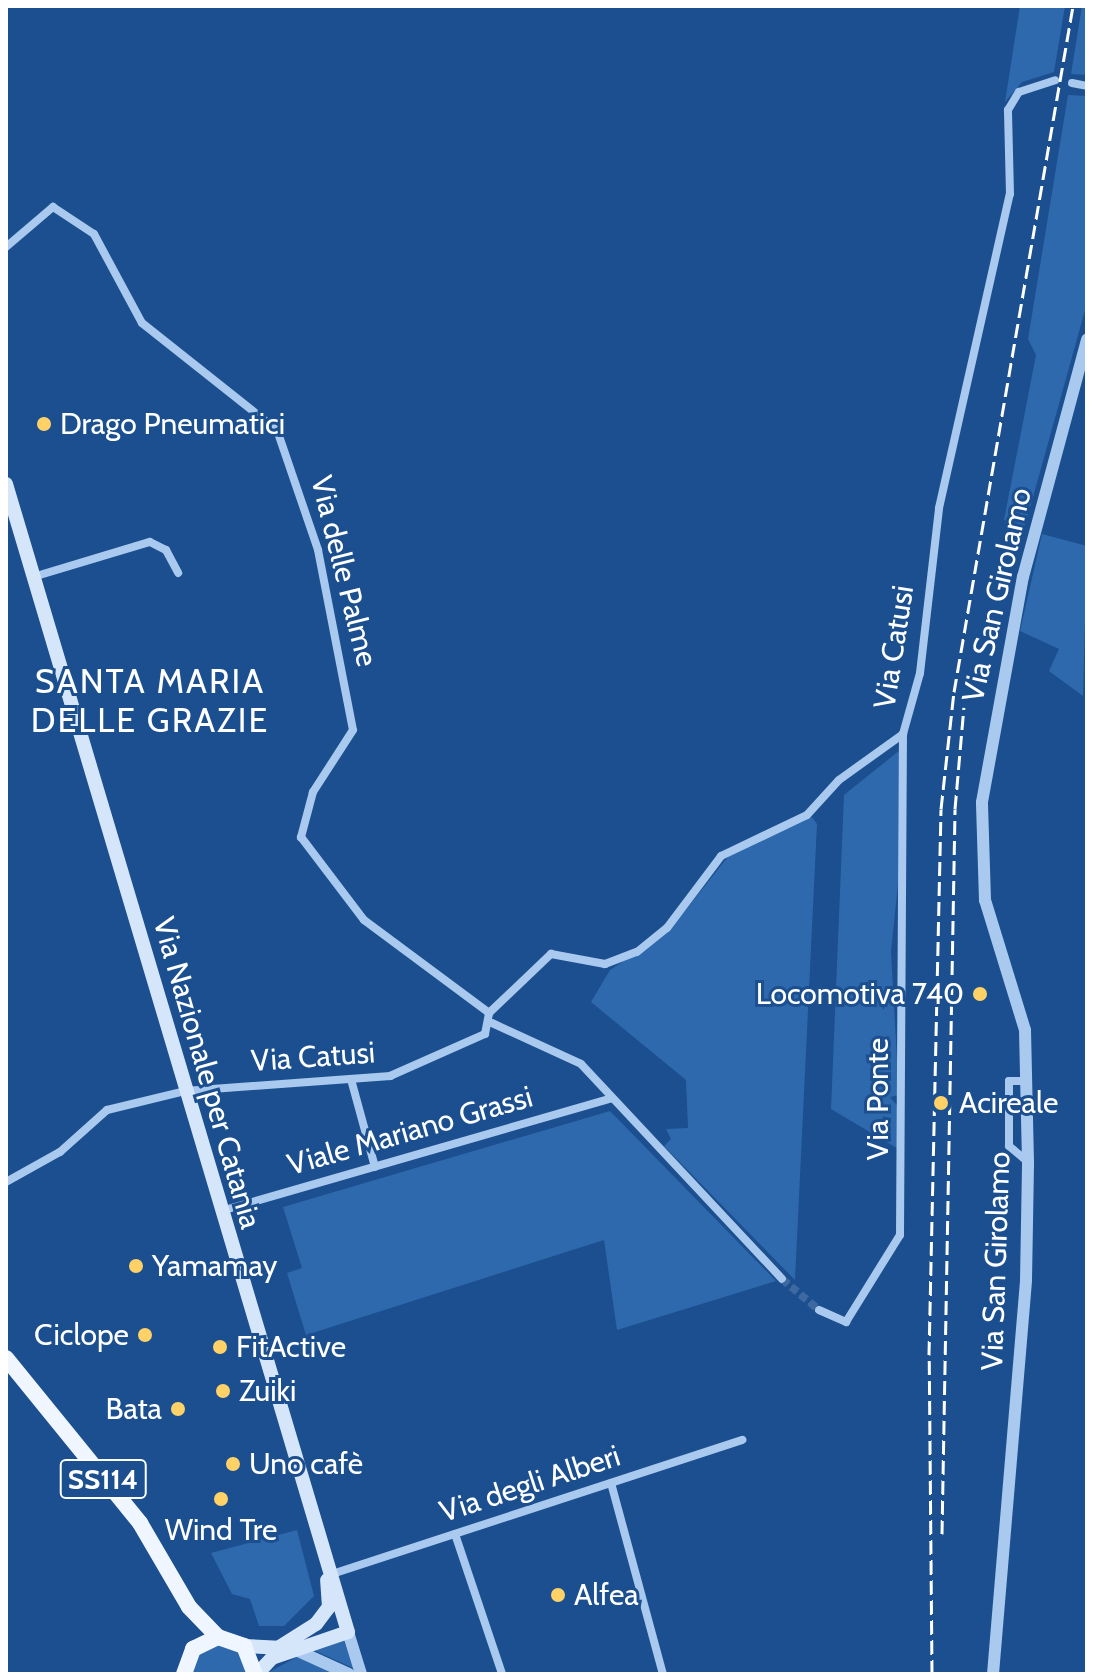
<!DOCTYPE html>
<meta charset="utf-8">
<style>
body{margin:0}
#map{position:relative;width:1093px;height:1680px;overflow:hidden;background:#1b4f8f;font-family:Cabin,sans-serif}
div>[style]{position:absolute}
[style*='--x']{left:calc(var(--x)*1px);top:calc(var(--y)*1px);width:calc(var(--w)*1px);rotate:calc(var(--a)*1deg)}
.green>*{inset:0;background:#2e69ad}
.minor-tunnel>*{height:8px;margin-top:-4px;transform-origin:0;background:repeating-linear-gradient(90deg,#3d69a0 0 8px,transparent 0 12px)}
.minor>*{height:8px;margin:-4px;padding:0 4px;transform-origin:4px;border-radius:4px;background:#a9c9ee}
.tertiary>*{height:12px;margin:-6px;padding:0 6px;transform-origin:6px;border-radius:6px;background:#a9c9ee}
.secondary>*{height:14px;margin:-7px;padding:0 7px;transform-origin:7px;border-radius:7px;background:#d6e6fa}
.primary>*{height:16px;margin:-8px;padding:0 8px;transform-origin:8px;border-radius:8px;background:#f0f6ff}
.rail>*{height:3px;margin-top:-1.5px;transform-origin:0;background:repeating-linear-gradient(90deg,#fff 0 14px,transparent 0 20px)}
.dots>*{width:22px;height:22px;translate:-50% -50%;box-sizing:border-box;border:4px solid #1b4f8f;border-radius:50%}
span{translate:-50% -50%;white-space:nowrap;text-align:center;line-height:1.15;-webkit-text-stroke:6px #1b4f8f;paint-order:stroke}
.shield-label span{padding:2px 6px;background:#1b4f8f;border:2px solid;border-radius:6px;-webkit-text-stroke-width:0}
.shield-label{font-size:28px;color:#fff;font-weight:700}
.poi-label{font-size:30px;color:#fff}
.left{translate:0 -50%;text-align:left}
.right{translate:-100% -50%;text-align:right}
.street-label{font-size:30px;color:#fff}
.quarter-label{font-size:34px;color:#fff;letter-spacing:2px}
.frame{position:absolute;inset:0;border:8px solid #fff;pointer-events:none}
</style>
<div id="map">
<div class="green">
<div style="clip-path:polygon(1020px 6px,1065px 6px,1054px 72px,1022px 82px,1005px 102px)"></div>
<div style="clip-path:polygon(1082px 6px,1087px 6px,1087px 75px,1071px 74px)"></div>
<div style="clip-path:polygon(1068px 95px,1087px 96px,1087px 303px,1025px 526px,1004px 520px,1036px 355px,1028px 339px)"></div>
<div style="clip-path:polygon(1042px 534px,1087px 546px,1083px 696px,1049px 671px,1059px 649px,1020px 631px)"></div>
<div style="clip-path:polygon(900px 750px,904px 825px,891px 952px,899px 1095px,890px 1097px,901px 1110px,900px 1150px,831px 1109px,844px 795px)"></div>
<div style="clip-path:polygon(812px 817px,817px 824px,795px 1280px,664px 1146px,671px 1139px,666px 1129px,688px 1128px,686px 1080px,591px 1002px,610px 970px,670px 930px,734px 849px)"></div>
<div style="clip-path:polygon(610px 1111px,776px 1281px,617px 1330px,604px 1240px,306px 1335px,287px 1273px,302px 1268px,283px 1207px)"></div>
<div style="clip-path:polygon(297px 1530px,314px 1596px,284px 1626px,259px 1626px,250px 1599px,232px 1594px,211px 1553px)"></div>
<div style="clip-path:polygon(343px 1638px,353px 1668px,311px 1649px)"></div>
<div style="clip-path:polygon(218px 1642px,237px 1649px,248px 1674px,188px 1674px,193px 1656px)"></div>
<div style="clip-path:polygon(299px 1656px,342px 1674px,265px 1674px)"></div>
</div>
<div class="minor-tunnel">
<div style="--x:782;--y:1279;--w:48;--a:40"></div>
</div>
<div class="minor">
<div style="--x:1072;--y:83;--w:15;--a:11"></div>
<div style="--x:6;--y:247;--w:62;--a:-40.4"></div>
<div style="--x:53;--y:207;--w:49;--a:33.4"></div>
<div style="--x:94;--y:234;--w:101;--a:61.7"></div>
<div style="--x:142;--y:323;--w:172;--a:38.4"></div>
<div style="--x:277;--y:430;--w:127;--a:71.1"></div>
<div style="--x:318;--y:550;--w:183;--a:79"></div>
<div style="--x:353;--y:730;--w:74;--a:122.8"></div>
<div style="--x:313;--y:792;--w:47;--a:104.9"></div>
<div style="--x:301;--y:837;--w:104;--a:52.8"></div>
<div style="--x:364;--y:920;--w:156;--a:36.6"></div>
<div style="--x:33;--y:577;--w:122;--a:-16.7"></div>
<div style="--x:150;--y:542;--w:18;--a:27"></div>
<div style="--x:166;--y:550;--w:26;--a:62"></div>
<div style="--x:489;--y:1013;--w:86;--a:-43.6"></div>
<div style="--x:551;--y:954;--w:55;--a:10.5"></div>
<div style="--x:605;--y:964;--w:34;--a:-21"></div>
<div style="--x:637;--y:952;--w:38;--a:-39"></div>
<div style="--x:667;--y:928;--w:90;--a:-53.1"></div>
<div style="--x:721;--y:856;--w:95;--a:-25.5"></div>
<div style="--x:807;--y:815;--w:47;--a:-47.6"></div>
<div style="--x:839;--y:780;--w:79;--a:-35.7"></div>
<div style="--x:903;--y:734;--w:63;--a:-74.4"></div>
<div style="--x:920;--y:673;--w:166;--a:-83.4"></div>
<div style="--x:939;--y:508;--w:322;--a:-77.3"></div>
<div style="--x:1010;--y:194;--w:84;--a:-91.4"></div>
<div style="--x:1008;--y:110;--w:21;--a:-59"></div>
<div style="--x:1019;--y:92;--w:38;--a:-18"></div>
<div style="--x:492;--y:1023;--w:98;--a:24.7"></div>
<div style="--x:581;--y:1064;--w:294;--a:46.9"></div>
<div style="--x:1026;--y:1081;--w:17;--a:180"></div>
<div style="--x:1009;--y:1081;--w:65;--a:90"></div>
<div style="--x:1009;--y:1146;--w:25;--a:40"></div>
<div style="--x:352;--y:1083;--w:87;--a:74.7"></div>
<div style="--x:6;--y:1182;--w:62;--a:-29.1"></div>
<div style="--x:60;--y:1152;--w:63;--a:-41.8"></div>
<div style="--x:107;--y:1110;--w:80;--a:-13.7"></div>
<div style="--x:185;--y:1091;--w:206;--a:-4.2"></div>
<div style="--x:390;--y:1076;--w:104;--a:-23.9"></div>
<div style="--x:485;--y:1034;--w:21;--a:-79"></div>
<div style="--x:221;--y:1211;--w:407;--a:-16.1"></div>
<div style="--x:819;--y:1310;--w:30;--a:24"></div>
<div style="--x:846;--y:1322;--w:102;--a:-58.2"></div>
<div style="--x:900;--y:1235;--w:501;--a:-89.66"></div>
<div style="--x:611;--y:1483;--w:198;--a:74.8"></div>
<div style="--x:455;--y:1534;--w:148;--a:71.4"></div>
<div style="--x:329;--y:1575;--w:435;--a:-18.1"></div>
</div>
<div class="tertiary">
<div style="--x:348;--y:1632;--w:44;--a:72.8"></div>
<div style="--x:296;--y:1650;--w:58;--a:24.4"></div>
<div style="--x:993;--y:1674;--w:395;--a:-85.2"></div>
<div style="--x:1026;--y:1280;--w:118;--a:-89"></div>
<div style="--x:1028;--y:1162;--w:132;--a:-91.3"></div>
<div style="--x:1025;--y:1030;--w:136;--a:-107.1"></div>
<div style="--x:985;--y:900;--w:98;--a:-91.8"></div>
<div style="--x:982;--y:802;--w:229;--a:-79.7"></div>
<div style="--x:1023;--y:577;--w:246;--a:-74.9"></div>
</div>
<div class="secondary">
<div style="--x:6;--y:484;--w:1198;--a:73.41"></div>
<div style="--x:244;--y:1646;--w:34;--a:3"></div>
<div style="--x:278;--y:1648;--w:45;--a:-32.3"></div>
<div style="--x:316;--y:1624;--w:21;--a:-53"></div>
<div style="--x:329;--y:1607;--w:27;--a:-94"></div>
<div style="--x:257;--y:1674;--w:22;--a:-47"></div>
<div style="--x:272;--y:1658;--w:80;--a:-18.9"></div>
</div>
<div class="primary">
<div style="--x:6;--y:1358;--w:213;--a:50.9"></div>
<div style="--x:140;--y:1523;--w:97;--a:59.7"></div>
<div style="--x:189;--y:1607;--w:42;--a:46"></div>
<div style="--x:184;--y:1674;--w:27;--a:-70"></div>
<div style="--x:193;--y:1649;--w:28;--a:-26"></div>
<div style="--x:218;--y:1637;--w:28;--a:19"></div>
<div style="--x:244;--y:1646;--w:30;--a:69"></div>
</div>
<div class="rail">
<div style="--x:942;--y:1534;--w:725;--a:-88.97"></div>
<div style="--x:955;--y:809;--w:102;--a:-85"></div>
<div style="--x:932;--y:1674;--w:319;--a:-90.5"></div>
<div style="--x:929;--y:1355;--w:546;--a:-88.74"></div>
<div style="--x:941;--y:809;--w:118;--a:-83.7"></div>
<div style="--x:954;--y:692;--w:696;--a:-80.16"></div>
</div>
<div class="dots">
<div style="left:44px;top:424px;background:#ffd166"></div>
<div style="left:980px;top:994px;background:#ffd166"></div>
<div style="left:941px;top:1103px;background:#ffd166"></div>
<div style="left:136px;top:1266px;background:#ffd166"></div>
<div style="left:145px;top:1335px;background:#ffd166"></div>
<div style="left:220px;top:1347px;background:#ffd166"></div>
<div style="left:223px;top:1391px;background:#ffd166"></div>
<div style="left:178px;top:1409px;background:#ffd166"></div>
<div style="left:233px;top:1464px;background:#ffd166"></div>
<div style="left:221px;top:1499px;background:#ffd166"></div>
<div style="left:558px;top:1595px;background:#ffd166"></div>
</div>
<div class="shield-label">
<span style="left:103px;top:1479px">SS114</span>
</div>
<div class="poi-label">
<span class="left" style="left:60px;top:424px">Drago Pneumatici</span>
<span class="right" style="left:964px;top:994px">Locomotiva 740</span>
<span class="left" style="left:959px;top:1103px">Acireale</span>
<span class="left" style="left:152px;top:1266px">Yamamay</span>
<span class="right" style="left:129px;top:1335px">Ciclope</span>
<span class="left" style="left:236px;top:1347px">FitActive</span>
<span class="left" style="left:239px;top:1391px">Zuiki</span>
<span class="right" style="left:162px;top:1409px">Bata</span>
<span class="left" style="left:249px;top:1464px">Uno cafè</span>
<span style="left:221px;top:1530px">Wind Tre</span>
<span class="left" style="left:574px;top:1595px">Alfea</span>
</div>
<div class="street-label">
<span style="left:344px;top:571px;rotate:76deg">Via delle Palme</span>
<span style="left:997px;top:595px;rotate:-77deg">Via San Girolamo</span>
<span style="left:894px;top:647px;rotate:-81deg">Via Catusi</span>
<span style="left:313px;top:1057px;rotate:-4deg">Via Catusi</span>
<span style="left:207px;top:1073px;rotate:74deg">Via Nazionale per Catania</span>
<span style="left:878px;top:1099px;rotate:-90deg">Via Ponte</span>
<span style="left:410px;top:1131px;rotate:-16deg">Viale Mariano Grassi</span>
<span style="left:996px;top:1261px;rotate:-88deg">Via San Girolamo</span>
<span style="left:530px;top:1484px;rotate:-18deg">Via degli Alberi</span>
</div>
<div class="quarter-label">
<span style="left:150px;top:701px">SANTA MARIA<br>DELLE GRAZIE</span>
</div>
<div class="frame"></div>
</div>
